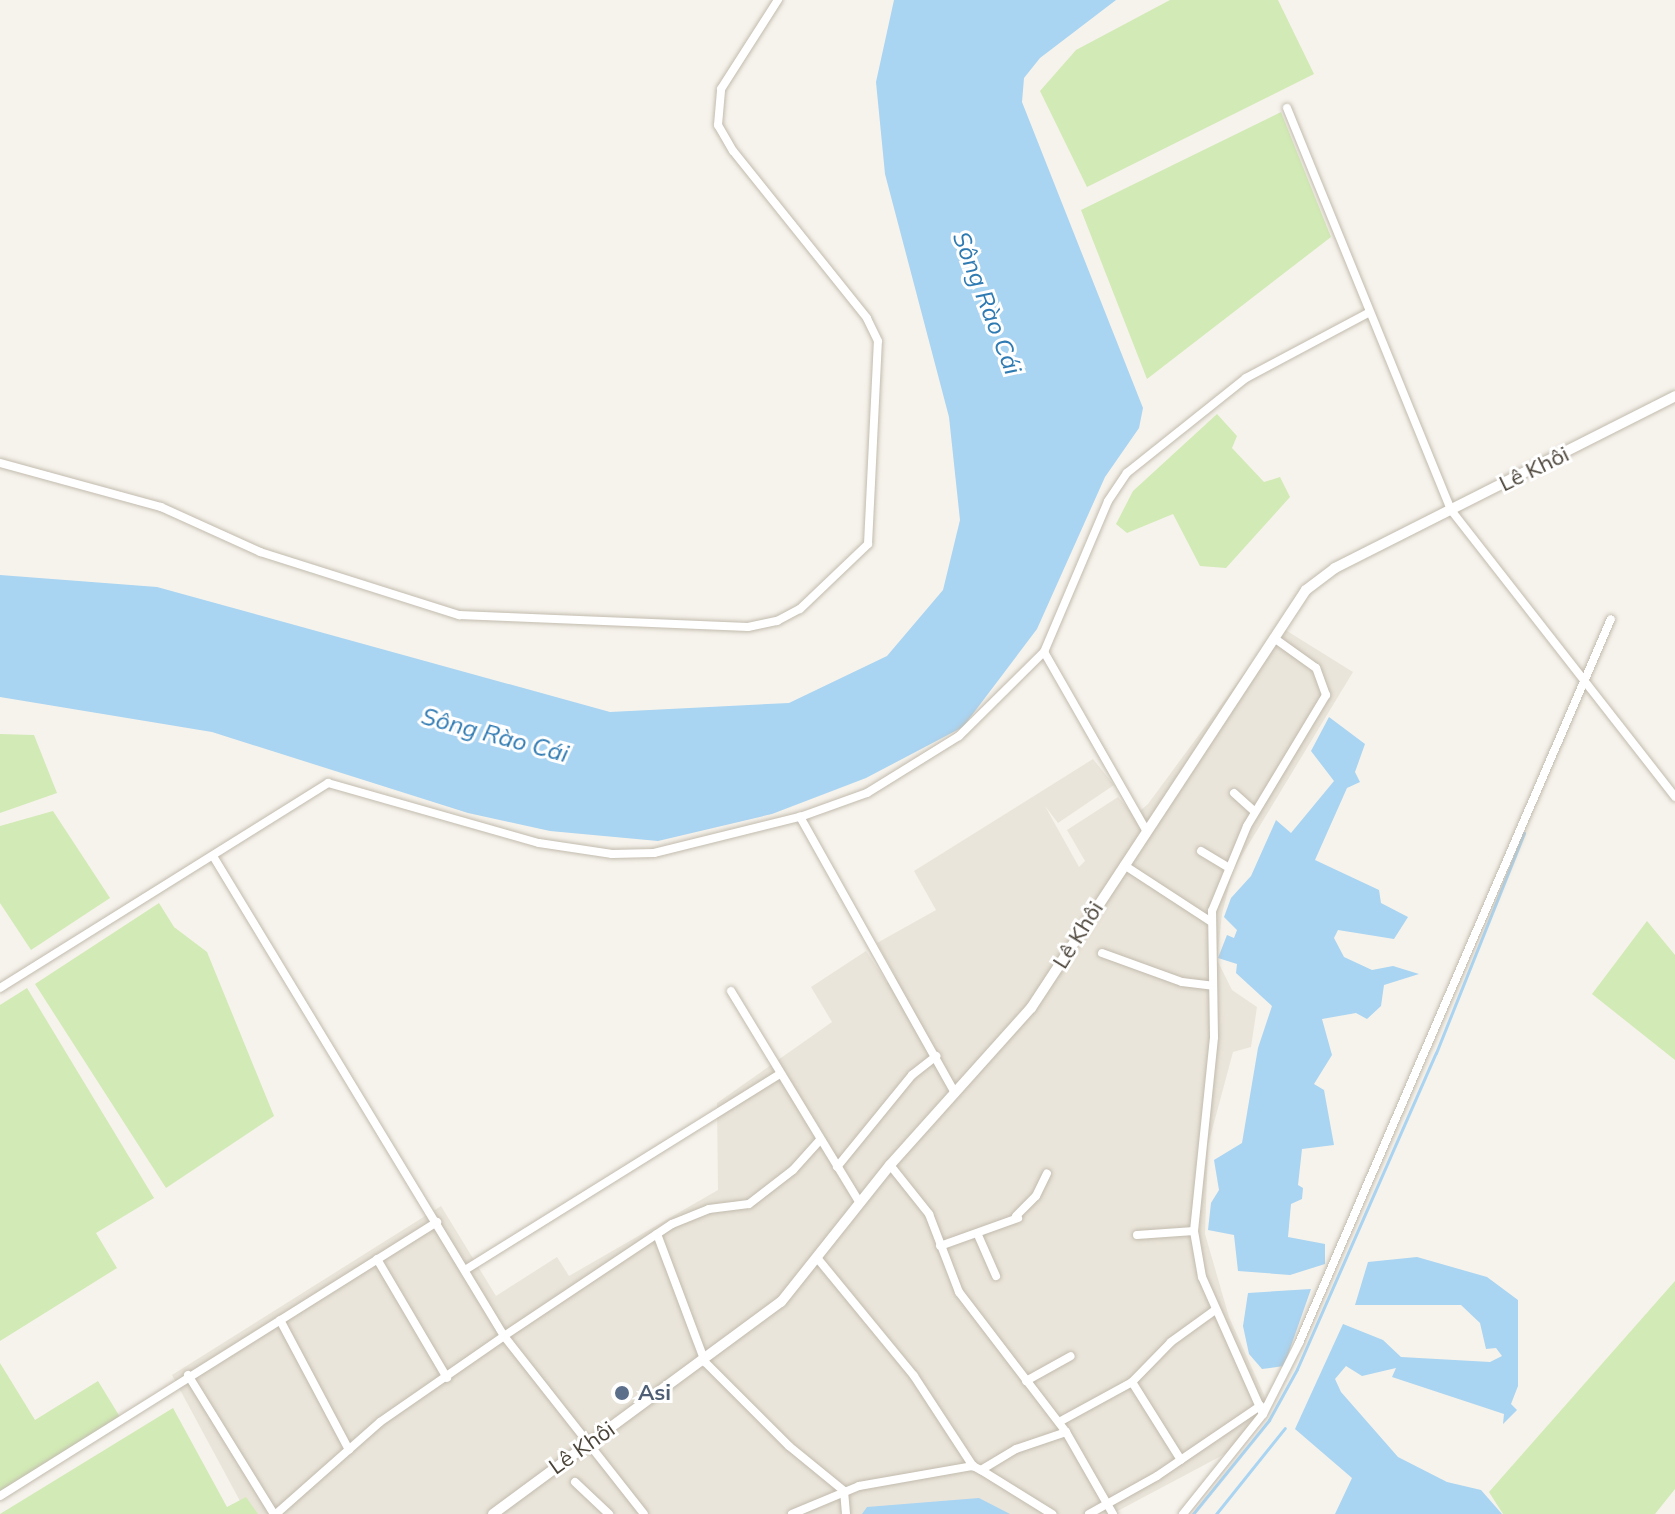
<!DOCTYPE html>
<meta charset="utf-8">
<style>
body{margin:0}
#map{position:relative;width:1675px;height:1514px;overflow:hidden;background:#f6f3ec;font-family:Mulish,sans-serif}
div>[style]{position:absolute}
[style*='--x']{left:calc(var(--x)*1px);top:calc(var(--y)*1px);width:calc(var(--w)*1px);rotate:calc(var(--a)*1deg)}
.residential>*{inset:0;background:#eae5da}
.green>*{inset:0;background:#d2eab5}
.water>*{inset:0;background:#a9d4f2}
.stream>*{height:3px;margin:-1.5px;padding:0 1.5px;transform-origin:1.5px;border-radius:1.5px;background:#a9d4f2}
.roads{filter:drop-shadow(0 0 2px #c2bbae) drop-shadow(0 0 2px #c2bbae)}
.minor>*{height:8px;margin:-4px;padding:0 4px;transform-origin:4px;border-radius:4px;background:#fff}
.tertiary>*{height:10px;margin:-5px;padding:0 5px;transform-origin:5px;border-radius:5px;background:#fff}
.dots>*{width:22px;height:22px;translate:-50% -50%;box-sizing:border-box;border:4px solid #fff;border-radius:50%}
span{translate:-50% -50%;white-space:nowrap;text-align:center;line-height:1.15;-webkit-text-stroke:6px #fff;paint-order:stroke}
.street-label{font-size:22px;color:#4b4439}
.service-label{font-size:22px;color:#4e5e75;font-weight:700}
.left{translate:0 -50%;text-align:left}
.water-label{font-size:24px;color:#2e7ab2;font-style:italic}
</style>
<div id="map">
<div class="residential">
<div style="clip-path:polygon(1279px 626px,1353px 672px,1233px 870px,1222px 914px,1217px 960px,1232px 990px,1257px 1007px,1251px 1047px,1233px 1052px,1208px 1145px,1205px 1234px,1229px 1317px,1269px 1406px,1238px 1447px,1112px 1514px,247px 1514px,172px 1375px,441px 1206px,496px 1296px,557px 1257px,569px 1276px,718px 1190px,717px 1103px,832px 1022px,811px 987px,866px 951px,887px 983px,896px 977px,877px 943px,936px 910px,914px 871px,1093px 759px,1114px 785px,1058px 823px,1045px 806px,1079px 867px,1085px 861px,1067px 830px,1118px 797px,1134px 816px,1148px 804px)"></div>
</div>
<div class="green">
<div style="clip-path:polygon(1170px 0,1278px 0,1314px 74px,1087px 187px,1040px 91px,1076px 50px)"></div>
<div style="clip-path:polygon(1281px 112px,1331px 237px,1147px 379px,1081px 210px)"></div>
<div style="clip-path:polygon(1217px 414px,1237px 436px,1232px 448px,1264px 482px,1280px 477px,1290px 497px,1226px 568px,1200px 566px,1173px 514px,1127px 533px,1116px 524px,1133px 491px)"></div>
<div style="clip-path:polygon(0 734px,34px 735px,57px 793px,0 813px)"></div>
<div style="clip-path:polygon(53px 811px,110px 898px,31px 950px,0 903px,0 826px)"></div>
<div style="clip-path:polygon(159px 903px,174px 927px,207px 952px,274px 1116px,166px 1188px,35px 984px)"></div>
<div style="clip-path:polygon(1647px 921px,1675px 955px,1675px 1060px,1592px 994px)"></div>
<div style="clip-path:polygon(27px 988px,154px 1198px,96px 1233px,117px 1268px,0 1341px,0 1005px)"></div>
<div style="clip-path:polygon(1675px 1281px,1675px 1489px,1655px 1514px,1503px 1514px,1489px 1492px)"></div>
<div style="clip-path:polygon(0 1363px,35px 1420px,98px 1381px,120px 1417px,0 1492px)"></div>
<div style="clip-path:polygon(173px 1408px,227px 1507px,246px 1497px,258px 1514px,0 1514px)"></div>
</div>
<div class="water">
<div style="clip-path:polygon(894px 0,1116px 0,1040px 58px,1024px 78px,1022px 102px,1143px 408px,1139px 428px,1105px 477px,1037px 629px,963px 727px,866px 778px,772px 814px,658px 841px,550px 831px,468px 813px,212px 732px,0 697px,0 575px,157px 587px,610px 712px,789px 703px,887px 656px,943px 590px,960px 520px,949px 417px,885px 174px,876px 82px)"></div>
<div style="clip-path:polygon(1329px 717px,1365px 744px,1355px 772px,1360px 782px,1347px 788px,1315px 860px,1379px 890px,1381px 903px,1408px 917px,1394px 939px,1338px 930px,1334px 938px,1344px 957px,1372px 970px,1393px 966px,1419px 974px,1384px 985px,1381px 1006px,1367px 1019px,1356px 1013px,1322px 1019px,1332px 1055px,1314px 1084px,1324px 1090px,1334px 1145px,1302px 1149px,1298px 1185px,1303px 1188px,1302px 1199px,1291px 1204px,1288px 1237px,1325px 1244px,1325px 1264px,1290px 1275px,1238px 1271px,1234px 1235px,1208px 1230px,1211px 1203px,1219px 1190px,1214px 1160px,1242px 1143px,1258px 1048px,1272px 1006px,1236px 973px,1237px 964px,1218px 958px,1227px 935px,1234px 938px,1237px 930px,1224px 917px,1231px 898px,1251px 876px,1276px 820px,1291px 833px,1334px 781px,1311px 751px)"></div>
<div style="clip-path:polygon(1417px 1257px,1487px 1277px,1518px 1300px,1518px 1386px,1511px 1404px,1517px 1410px,1503px 1424px,1504px 1414px,1392px 1377px,1396px 1368px,1362px 1376px,1346px 1366px,1335px 1379px,1341px 1392px,1398px 1457px,1447px 1482px,1481px 1490px,1502px 1514px,1335px 1514px,1352px 1478px,1295px 1429px,1343px 1324px,1383px 1340px,1401px 1357px,1490px 1362px,1502px 1356px,1496px 1348px,1486px 1349px,1480px 1323px,1461px 1305px,1355px 1305px,1368px 1262px)"></div>
<div style="clip-path:polygon(1311px 1289px,1284px 1366px,1262px 1369px,1249px 1354px,1243px 1326px,1248px 1293px)"></div>
<div style="clip-path:polygon(979px 1498px,1010px 1514px,862px 1514px,867px 1507px)"></div>
</div>
<div class="stream">
<div style="--x:1193;--y:1514;--w:121;--a:-51"></div>
<div style="--x:1269;--y:1420;--w:58;--a:-61.2"></div>
<div style="--x:1297;--y:1369;--w:345;--a:-66.3"></div>
<div style="--x:1436;--y:1053;--w:237;--a:-68.2"></div>
<div style="--x:1216;--y:1514;--w:110;--a:-51.3"></div>
</div>
<div class="roads">
<div class="minor">
<div style="--x:1287;--y:108;--w:434;--a:67.8"></div>
<div style="--x:1451;--y:510;--w:364;--a:52"></div>
<div style="--x:0;--y:463;--w:167;--a:15.3"></div>
<div style="--x:161;--y:507;--w:109;--a:24.4"></div>
<div style="--x:260;--y:552;--w:209;--a:17.6"></div>
<div style="--x:459;--y:615;--w:289;--a:2.4"></div>
<div style="--x:748;--y:627;--w:30;--a:-12"></div>
<div style="--x:777;--y:621;--w:26;--a:-28"></div>
<div style="--x:800;--y:609;--w:94;--a:-43.7"></div>
<div style="--x:868;--y:544;--w:203;--a:-87.2"></div>
<div style="--x:878;--y:341;--w:25;--a:-116"></div>
<div style="--x:867;--y:318;--w:214;--a:-128.7"></div>
<div style="--x:733;--y:151;--w:30;--a:-120"></div>
<div style="--x:718;--y:125;--w:36;--a:-85"></div>
<div style="--x:721;--y:89;--w:106;--a:-57.4"></div>
<div style="--x:1234;--y:793;--w:28;--a:42"></div>
<div style="--x:1146;--y:830;--w:205;--a:-119.8"></div>
<div style="--x:1044;--y:652;--w:164;--a:-67"></div>
<div style="--x:1108;--y:501;--w:34;--a:-56"></div>
<div style="--x:1127;--y:473;--w:152;--a:-38.6"></div>
<div style="--x:1246;--y:378;--w:138;--a:-28"></div>
<div style="--x:1201;--y:851;--w:33;--a:31"></div>
<div style="--x:213;--y:856;--w:561;--a:58.77"></div>
<div style="--x:504;--y:1336;--w:226;--a:51.8"></div>
<div style="--x:1124;--y:865;--w:103;--a:33.1"></div>
<div style="--x:1102;--y:953;--w:85;--a:19.9"></div>
<div style="--x:1182;--y:982;--w:31;--a:7"></div>
<div style="--x:0;--y:988;--w:387;--a:-32"></div>
<div style="--x:328;--y:783;--w:219;--a:15.9"></div>
<div style="--x:539;--y:843;--w:74;--a:8.6"></div>
<div style="--x:612;--y:854;--w:42;--a:-1.4"></div>
<div style="--x:654;--y:853;--w:150;--a:-13.9"></div>
<div style="--x:731;--y:991;--w:248;--a:58.7"></div>
<div style="--x:955;--y:1093;--w:317;--a:-119.3"></div>
<div style="--x:800;--y:817;--w:71;--a:-19.7"></div>
<div style="--x:867;--y:793;--w:108;--a:-31.8"></div>
<div style="--x:959;--y:736;--w:120;--a:-44.7"></div>
<div style="--x:890;--y:1165;--w:63;--a:51.5"></div>
<div style="--x:929;--y:1214;--w:84;--a:69"></div>
<div style="--x:959;--y:1292;--w:176;--a:52.6"></div>
<div style="--x:1066;--y:1432;--w:95;--a:60.2"></div>
<div style="--x:837;--y:1167;--w:119;--a:-50.8"></div>
<div style="--x:912;--y:1075;--w:31;--a:-38"></div>
<div style="--x:1016;--y:1216;--w:28;--a:-45"></div>
<div style="--x:1036;--y:1196;--w:25;--a:-64"></div>
<div style="--x:657;--y:1234;--w:137;--a:69.4"></div>
<div style="--x:705;--y:1362;--w:119;--a:45"></div>
<div style="--x:789;--y:1446;--w:71;--a:39.3"></div>
<div style="--x:844;--y:1491;--w:23;--a:85"></div>
<div style="--x:978;--y:1235;--w:45;--a:66.3"></div>
<div style="--x:1137;--y:1235;--w:57;--a:-4"></div>
<div style="--x:940;--y:1246;--w:83;--a:-19.7"></div>
<div style="--x:377;--y:1259;--w:138;--a:59.5"></div>
<div style="--x:818;--y:1259;--w:151;--a:50.6"></div>
<div style="--x:914;--y:1376;--w:108;--a:56.8"></div>
<div style="--x:465;--y:1270;--w:369;--a:-31.9"></div>
<div style="--x:280;--y:1320;--w:147;--a:62"></div>
<div style="--x:188;--y:1375;--w:163;--a:58.3"></div>
<div style="--x:1026;--y:1381;--w:51;--a:-29.1"></div>
<div style="--x:1132;--y:1382;--w:92;--a:57.9"></div>
<div style="--x:1263;--y:1414;--w:150;--a:-114"></div>
<div style="--x:1202;--y:1277;--w:47;--a:-99.9"></div>
<div style="--x:1194;--y:1231;--w:195;--a:-84.1"></div>
<div style="--x:1214;--y:1037;--w:126;--a:-90.9"></div>
<div style="--x:1212;--y:911;--w:92;--a:-67.6"></div>
<div style="--x:1247;--y:826;--w:153;--a:-58.9"></div>
<div style="--x:1326;--y:695;--w:29;--a:-110"></div>
<div style="--x:1316;--y:668;--w:52;--a:-144.5"></div>
<div style="--x:1059;--y:1422;--w:83;--a:-28.7"></div>
<div style="--x:1132;--y:1382;--w:56;--a:-45.7"></div>
<div style="--x:1171;--y:1342;--w:54;--a:-36"></div>
<div style="--x:981;--y:1470;--w:84;--a:31.8"></div>
<div style="--x:575;--y:1482;--w:47;--a:43.3"></div>
<div style="--x:0;--y:1496;--w:516;--a:-32.09"></div>
<div style="--x:276;--y:1514;--w:139;--a:-41.5"></div>
<div style="--x:380;--y:1422;--w:151;--a:-34.7"></div>
<div style="--x:504;--y:1336;--w:202;--a:-33.7"></div>
<div style="--x:672;--y:1224;--w:40;--a:-22"></div>
<div style="--x:709;--y:1209;--w:40;--a:-7.1"></div>
<div style="--x:749;--y:1204;--w:56;--a:-37.7"></div>
<div style="--x:793;--y:1170;--w:39;--a:-48"></div>
<div style="--x:792;--y:1514;--w:73;--a:-22.7"></div>
<div style="--x:859;--y:1486;--w:116;--a:-10"></div>
<div style="--x:973;--y:1466;--w:9;--a:27"></div>
<div style="--x:981;--y:1470;--w:41;--a:-31"></div>
<div style="--x:1016;--y:1449;--w:53;--a:-18.8"></div>
<div style="--x:1089;--y:1514;--w:78;--a:-29.2"></div>
<div style="--x:1157;--y:1476;--w:125;--a:-34.2"></div>
<div style="--x:1183;--y:1514;--w:128;--a:-51.3"></div>
<div style="--x:1263;--y:1414;--w:80;--a:-63.1"></div>
<div style="--x:1299;--y:1343;--w:788;--a:-66.69"></div>
</div>
<div class="tertiary">
<div style="--x:493;--y:1514;--w:358;--a:-36.4"></div>
<div style="--x:781;--y:1302;--w:175;--a:-51.5"></div>
<div style="--x:890;--y:1165;--w:211;--a:-48.1"></div>
<div style="--x:1031;--y:1008;--w:500;--a:-56.66"></div>
<div style="--x:1306;--y:590;--w:36;--a:-37"></div>
<div style="--x:1335;--y:568;--w:381;--a:-26.8"></div>
</div>
</div>
<div class="dots">
<div style="left:622px;top:1393px;background:#5c6f8a"></div>
</div>
<div class="street-label">
<span style="left:1534px;top:469px;rotate:-26deg">Lê Khôi</span>
<span style="left:1078px;top:935px;rotate:-58deg">Lê Khôi</span>
<span style="left:582px;top:1448px;rotate:-35deg">Lê Khôi</span>
</div>
<div class="service-label">
<span class="left" style="left:638px;top:1393px">Asi</span>
</div>
<div class="water-label">
<span style="left:987px;top:303px;rotate:69deg">Sông Rào Cái</span>
<span style="left:495px;top:735px;rotate:15deg">Sông Rào Cái</span>
</div>
</div>
